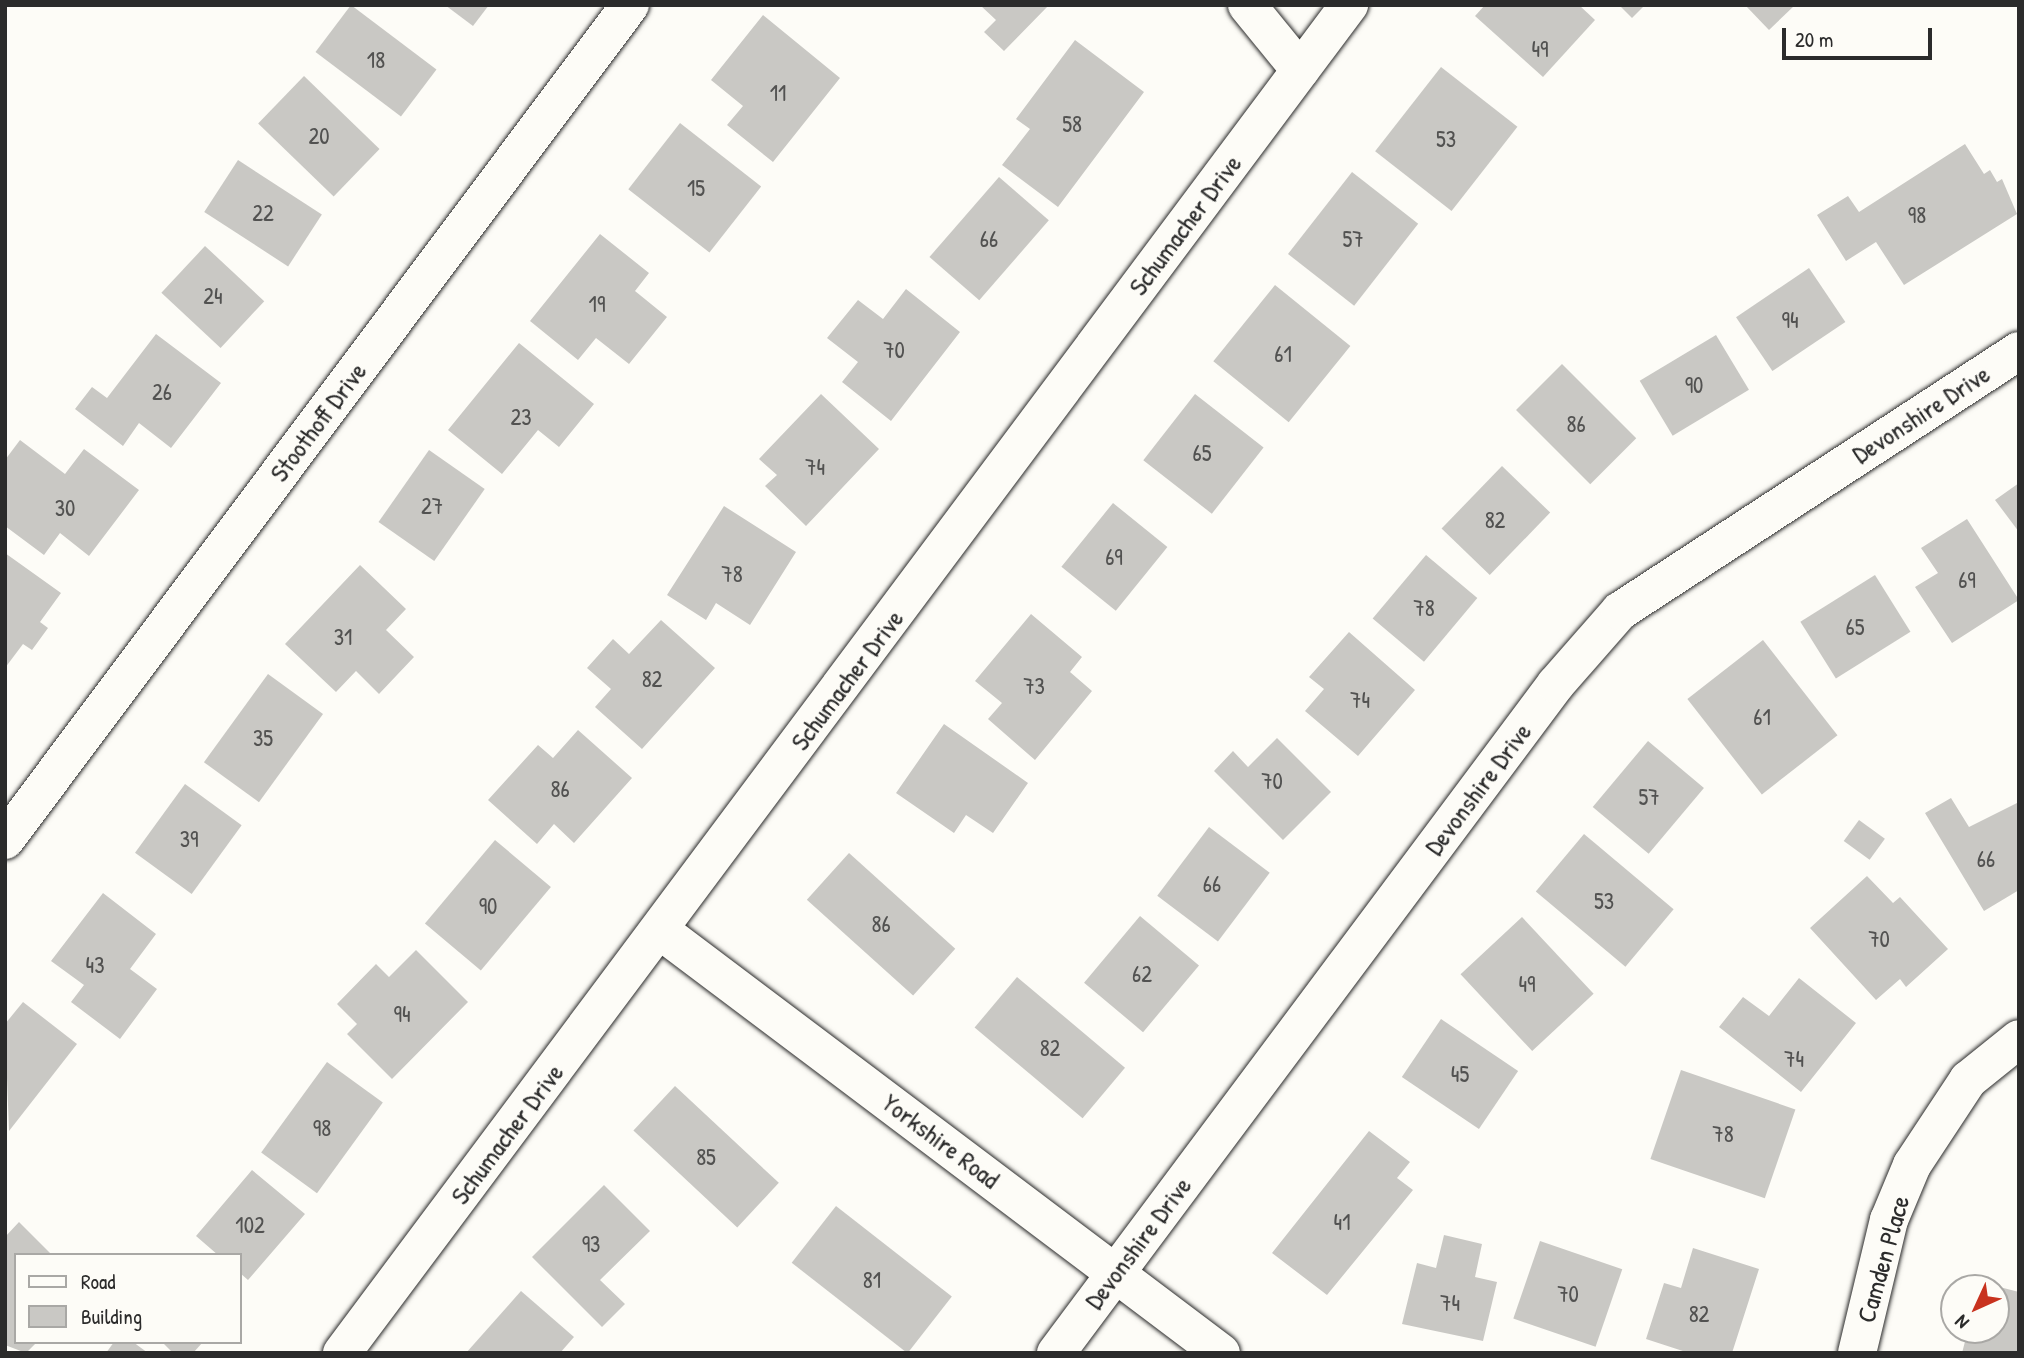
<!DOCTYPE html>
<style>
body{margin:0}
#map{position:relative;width:2024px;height:1358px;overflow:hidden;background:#fdfcf7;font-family:"Patrick Hand",sans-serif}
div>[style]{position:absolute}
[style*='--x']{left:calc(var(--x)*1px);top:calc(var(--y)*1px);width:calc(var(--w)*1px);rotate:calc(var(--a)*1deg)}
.building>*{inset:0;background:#c9c8c4;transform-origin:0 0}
.roads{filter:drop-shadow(0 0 2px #2b2b2b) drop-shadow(0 0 2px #2b2b2b)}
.street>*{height:38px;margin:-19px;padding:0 19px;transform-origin:19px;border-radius:19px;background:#fdfcf7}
span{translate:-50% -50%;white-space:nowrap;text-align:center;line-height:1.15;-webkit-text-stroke:7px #fdfcf7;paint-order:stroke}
.number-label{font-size:23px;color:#525251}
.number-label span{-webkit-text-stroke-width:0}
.street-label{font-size:26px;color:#2b2b2b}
.frame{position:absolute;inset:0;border:7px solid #2b2b2b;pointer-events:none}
.legend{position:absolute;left:14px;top:1253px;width:228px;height:91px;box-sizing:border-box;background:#fdfcf7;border:2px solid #a9a8a5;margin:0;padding:9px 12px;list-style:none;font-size:21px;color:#2b2b2b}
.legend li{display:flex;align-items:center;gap:14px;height:35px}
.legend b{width:35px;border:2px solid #a9a8a5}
.north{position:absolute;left:1940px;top:1274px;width:70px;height:70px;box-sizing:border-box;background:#fdfcf7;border:2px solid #a9a8a5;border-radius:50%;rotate:225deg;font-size:19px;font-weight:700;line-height:28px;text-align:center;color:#2b2b2b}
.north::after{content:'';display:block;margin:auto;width:24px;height:32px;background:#c8321e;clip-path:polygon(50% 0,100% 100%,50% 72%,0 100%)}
.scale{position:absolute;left:1782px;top:28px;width:150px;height:32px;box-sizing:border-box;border:4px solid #2b2b2b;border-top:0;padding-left:9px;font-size:21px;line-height:24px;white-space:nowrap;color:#2b2b2b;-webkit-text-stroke:5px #fdfcf7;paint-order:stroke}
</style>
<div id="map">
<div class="building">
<div style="left:351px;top:5px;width:107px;height:59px;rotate:37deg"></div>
<div style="clip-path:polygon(445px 5px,489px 5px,473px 26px)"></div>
<div style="clip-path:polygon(980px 5px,1049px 5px,1004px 51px,984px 32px,996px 20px)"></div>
<div style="clip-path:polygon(1485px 5px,1579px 5px,1595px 20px,1543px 77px,1475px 16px)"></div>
<div style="clip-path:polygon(1619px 5px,1645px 5px,1632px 18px)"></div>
<div style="clip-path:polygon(1745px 5px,1795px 5px,1769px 30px)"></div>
<div style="clip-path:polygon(763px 15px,840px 78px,773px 162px,727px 125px,743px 106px,711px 80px)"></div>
<div style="clip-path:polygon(1075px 40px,1144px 92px,1058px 207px,1002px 165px,1030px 129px,1016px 119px)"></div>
<div style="left:1441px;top:67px;width:97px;height:107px;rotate:38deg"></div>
<div style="left:304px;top:76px;width:105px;height:66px;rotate:44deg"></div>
<div style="left:680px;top:123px;width:103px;height:84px;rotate:38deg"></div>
<div style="clip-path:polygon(1965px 144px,1984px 174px,1990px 170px,1997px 182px,2002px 179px,2017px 214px,1904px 285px,1876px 242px,1846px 261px,1817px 215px,1848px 196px,1859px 212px)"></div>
<div style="left:238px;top:160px;width:100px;height:62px;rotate:33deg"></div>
<div style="left:1352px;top:172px;width:84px;height:104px;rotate:38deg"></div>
<div style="left:999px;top:177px;width:66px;height:106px;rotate:41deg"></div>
<div style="clip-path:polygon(600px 234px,649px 273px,635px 291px,667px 317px,629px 364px,596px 338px,578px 360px,530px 321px)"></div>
<div style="left:205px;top:246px;width:81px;height:64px;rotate:43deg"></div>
<div style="left:1809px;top:268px;width:65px;height:88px;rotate:56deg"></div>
<div style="left:1275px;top:285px;width:97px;height:98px;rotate:39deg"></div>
<div style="clip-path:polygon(906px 289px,960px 332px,891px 421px,842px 382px,858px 362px,827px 338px,858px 300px,883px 319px)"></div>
<div style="clip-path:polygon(156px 334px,221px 383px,171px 448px,139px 423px,123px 446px,75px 409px,92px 387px,107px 398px)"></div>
<div style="left:1716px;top:335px;width:64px;height:89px;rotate:59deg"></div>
<div style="clip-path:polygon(519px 343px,594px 404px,559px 447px,538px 430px,502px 474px,448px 430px)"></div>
<div style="left:1562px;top:364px;width:105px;height:65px;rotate:45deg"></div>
<div style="clip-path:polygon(821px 394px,879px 449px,806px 526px,765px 486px,777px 475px,759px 459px)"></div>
<div style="left:1195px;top:394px;width:87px;height:84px;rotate:38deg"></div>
<div style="clip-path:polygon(20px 440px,65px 474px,84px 449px,139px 490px,89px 556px,60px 533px,44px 555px,5px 526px,5px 460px)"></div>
<div style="left:429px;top:450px;width:68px;height:88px;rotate:35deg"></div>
<div style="left:1502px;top:466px;width:67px;height:87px;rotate:44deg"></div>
<div style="clip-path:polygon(2019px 483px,2019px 532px,1995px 500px)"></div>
<div style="left:1113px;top:503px;width:70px;height:82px;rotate:39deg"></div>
<div style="clip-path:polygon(724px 506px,796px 552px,750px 625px,716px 603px,706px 620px,667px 595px)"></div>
<div style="clip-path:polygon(1967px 519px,2019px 600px,1952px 643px,1915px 587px,1938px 573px,1921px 548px)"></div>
<div style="clip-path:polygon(5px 553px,61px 593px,40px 622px,48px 628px,32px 650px,23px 644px,5px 668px)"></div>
<div style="left:1426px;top:555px;width:67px;height:83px;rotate:40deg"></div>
<div style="clip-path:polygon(360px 565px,406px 609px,386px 630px,414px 657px,379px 694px,356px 671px,336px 692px,285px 644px)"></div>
<div style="left:1875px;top:575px;width:67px;height:88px;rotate:58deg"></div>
<div style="clip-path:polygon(1031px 614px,1082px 657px,1070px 672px,1092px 691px,1035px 760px,988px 719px,1002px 703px,975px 681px)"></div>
<div style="clip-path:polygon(661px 620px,715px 668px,642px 749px,595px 707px,611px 689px,587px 668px,613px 639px,629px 654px)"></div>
<div style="clip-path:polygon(1349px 632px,1415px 690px,1358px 756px,1305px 711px,1324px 689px,1309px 677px)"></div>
<div style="left:1763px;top:640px;width:121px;height:96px;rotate:52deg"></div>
<div style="left:268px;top:674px;width:68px;height:109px;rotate:36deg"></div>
<div style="clip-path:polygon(944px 724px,1028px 783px,993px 833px,966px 815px,954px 833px,896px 793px)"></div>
<div style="clip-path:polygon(578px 730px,632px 778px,574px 843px,554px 824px,537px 844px,488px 800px,538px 745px,553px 758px)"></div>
<div style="clip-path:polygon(1277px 738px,1331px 792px,1283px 840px,1214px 771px,1233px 751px,1248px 767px)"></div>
<div style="left:1648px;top:741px;width:73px;height:86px;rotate:40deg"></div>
<div style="left:185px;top:784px;width:70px;height:85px;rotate:36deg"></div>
<div style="clip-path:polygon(1951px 798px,1969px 827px,2019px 802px,2019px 890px,1984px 911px,1925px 813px)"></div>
<div style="left:1859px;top:820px;width:32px;height:26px;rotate:36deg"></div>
<div style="left:1209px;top:827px;width:76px;height:86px;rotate:37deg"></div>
<div style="left:1584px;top:834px;width:117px;height:75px;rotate:40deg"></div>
<div style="left:495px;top:840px;width:73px;height:109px;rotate:40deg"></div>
<div style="left:849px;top:853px;width:143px;height:63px;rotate:42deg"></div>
<div style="clip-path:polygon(1867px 876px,1893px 903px,1900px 897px,1948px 949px,1906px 987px,1900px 979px,1876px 1000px,1810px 928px)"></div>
<div style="clip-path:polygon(103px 893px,156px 934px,130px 969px,157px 989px,120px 1039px,71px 1002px,84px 985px,51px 961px)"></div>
<div style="left:1140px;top:916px;width:77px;height:87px;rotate:40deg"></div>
<div style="left:1522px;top:917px;width:105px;height:84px;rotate:47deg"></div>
<div style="clip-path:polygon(416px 950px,468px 1002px,392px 1079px,347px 1034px,357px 1024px,337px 1004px,376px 964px,389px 977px)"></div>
<div style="left:1017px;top:977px;width:141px;height:66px;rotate:40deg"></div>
<div style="clip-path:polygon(1799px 978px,1856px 1023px,1801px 1092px,1719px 1027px,1743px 997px,1769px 1016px)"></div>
<div style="clip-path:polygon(23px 1002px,77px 1044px,9px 1131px,5px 1024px)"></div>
<div style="left:1441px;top:1019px;width:93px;height:70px;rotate:34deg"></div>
<div style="left:327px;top:1062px;width:69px;height:112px;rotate:36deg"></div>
<div style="left:1681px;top:1070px;width:121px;height:94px;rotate:19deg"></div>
<div style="left:675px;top:1086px;width:142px;height:61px;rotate:43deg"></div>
<div style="clip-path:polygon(1369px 1131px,1410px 1162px,1397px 1178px,1413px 1190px,1327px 1295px,1272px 1253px)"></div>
<div style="clip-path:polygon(252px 1170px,305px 1214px,248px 1280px,240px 1273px,240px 1255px,218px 1255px,196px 1236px)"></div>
<div style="clip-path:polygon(604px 1185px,650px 1231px,600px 1280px,625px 1304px,602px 1327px,532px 1257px)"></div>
<div style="left:836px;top:1206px;width:147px;height:72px;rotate:38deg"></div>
<div style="clip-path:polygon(19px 1222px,52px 1255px,16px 1255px,16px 1342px,37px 1342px,26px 1353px,5px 1345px,5px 1237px)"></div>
<div style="clip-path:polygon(1444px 1235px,1482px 1244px,1475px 1277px,1497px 1282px,1483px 1341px,1402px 1324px,1417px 1263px,1436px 1268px)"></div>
<div style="left:1540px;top:1241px;width:87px;height:82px;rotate:19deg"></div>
<div style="clip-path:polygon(1693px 1248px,1759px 1269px,1732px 1353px,1689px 1353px,1646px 1339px,1664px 1283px,1681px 1288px)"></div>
<div style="clip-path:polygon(1980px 1282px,2019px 1292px,2019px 1353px,1962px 1353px,1968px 1330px,1996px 1330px,1996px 1288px,1978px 1288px)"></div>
<div style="clip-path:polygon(521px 1291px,574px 1337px,560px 1353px,466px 1353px)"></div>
<div style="clip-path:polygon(114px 1342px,133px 1342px,148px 1353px,106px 1353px)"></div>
<div style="clip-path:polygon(162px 1342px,203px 1342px,193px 1353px,173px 1353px)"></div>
</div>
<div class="roads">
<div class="street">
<div style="--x:1247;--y:5;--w:84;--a:50.8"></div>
<div style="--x:5;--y:840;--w:1043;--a:-53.19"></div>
<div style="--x:661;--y:931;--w:701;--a:37"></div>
<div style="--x:342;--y:1353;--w:1683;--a:-53.24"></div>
<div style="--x:1056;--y:1353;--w:835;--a:-53.23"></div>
<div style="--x:1556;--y:684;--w:97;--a:-48.8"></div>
<div style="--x:1620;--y:611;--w:476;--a:-33.1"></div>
<div style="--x:1857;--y:1353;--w:137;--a:-76.5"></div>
<div style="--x:1889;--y:1220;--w:60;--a:-67.3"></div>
<div style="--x:1912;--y:1165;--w:102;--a:-56.6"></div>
<div style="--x:1968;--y:1080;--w:65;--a:-38.8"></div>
</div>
</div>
<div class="number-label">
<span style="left:1540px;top:49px">49</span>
<span style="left:376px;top:60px">18</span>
<span style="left:778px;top:93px">11</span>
<span style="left:1072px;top:124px">58</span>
<span style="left:319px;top:136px">20</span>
<span style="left:1446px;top:139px">53</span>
<span style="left:696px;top:188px">15</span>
<span style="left:263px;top:213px">22</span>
<span style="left:1917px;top:215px">98</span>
<span style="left:989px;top:239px">66</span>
<span style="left:1353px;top:239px">57</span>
<span style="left:213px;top:296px">24</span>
<span style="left:597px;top:304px">19</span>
<span style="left:1790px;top:320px">94</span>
<span style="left:894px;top:350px">70</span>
<span style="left:1283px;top:354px">61</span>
<span style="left:1694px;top:385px">90</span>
<span style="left:162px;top:392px">26</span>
<span style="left:521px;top:417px">23</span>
<span style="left:1576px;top:424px">86</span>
<span style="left:1202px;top:453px">65</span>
<span style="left:815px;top:467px">74</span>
<span style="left:432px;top:506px">27</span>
<span style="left:65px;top:508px">30</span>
<span style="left:1495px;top:520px">82</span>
<span style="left:1114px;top:557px">69</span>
<span style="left:732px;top:574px">78</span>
<span style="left:1967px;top:580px">69</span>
<span style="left:1424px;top:608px">78</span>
<span style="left:1855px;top:627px">65</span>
<span style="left:343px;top:637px">31</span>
<span style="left:652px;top:679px">82</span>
<span style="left:1034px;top:686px">73</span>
<span style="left:1360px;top:700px">74</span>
<span style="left:1762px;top:717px">61</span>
<span style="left:263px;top:738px">35</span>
<span style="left:1272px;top:781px">70</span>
<span style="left:560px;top:789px">86</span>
<span style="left:1649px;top:797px">57</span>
<span style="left:189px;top:839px">39</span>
<span style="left:1986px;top:859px">66</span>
<span style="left:1212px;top:884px">66</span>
<span style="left:1604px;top:901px">53</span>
<span style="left:488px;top:906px">90</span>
<span style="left:881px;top:924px">86</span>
<span style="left:1879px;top:939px">70</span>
<span style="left:95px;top:965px">43</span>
<span style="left:1142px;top:974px">62</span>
<span style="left:1527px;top:984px">49</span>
<span style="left:402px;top:1014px">94</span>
<span style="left:1050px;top:1048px">82</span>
<span style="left:1794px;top:1059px">74</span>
<span style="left:1460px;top:1074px">45</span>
<span style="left:322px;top:1128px">98</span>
<span style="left:1723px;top:1134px">78</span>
<span style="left:706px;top:1157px">85</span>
<span style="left:1342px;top:1222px">41</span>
<span style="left:250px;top:1225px">102</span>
<span style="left:591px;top:1244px">93</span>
<span style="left:872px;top:1280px">81</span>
<span style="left:1568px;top:1294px">70</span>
<span style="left:1450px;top:1303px">74</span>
<span style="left:1699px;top:1314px">82</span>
</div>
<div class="street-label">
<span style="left:1185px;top:225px;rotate:-53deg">Schumacher Drive</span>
<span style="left:1921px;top:414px;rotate:-33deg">Devonshire Drive</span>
<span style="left:318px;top:422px;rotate:-53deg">Stoothoff Drive</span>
<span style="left:847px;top:680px;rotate:-53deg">Schumacher Drive</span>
<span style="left:1478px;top:789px;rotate:-53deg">Devonshire Drive</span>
<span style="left:507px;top:1134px;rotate:-53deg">Schumacher Drive</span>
<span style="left:941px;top:1141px;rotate:37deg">Yorkshire Road</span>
<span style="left:1138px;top:1243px;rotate:-53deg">Devonshire Drive</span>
<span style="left:1883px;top:1259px;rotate:-74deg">Camden Place</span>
</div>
<div class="frame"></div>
<ul class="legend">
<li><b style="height:9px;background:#fdfcf7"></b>Road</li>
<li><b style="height:19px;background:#c9c8c4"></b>Building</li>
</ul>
<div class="north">N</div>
<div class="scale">20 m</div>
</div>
